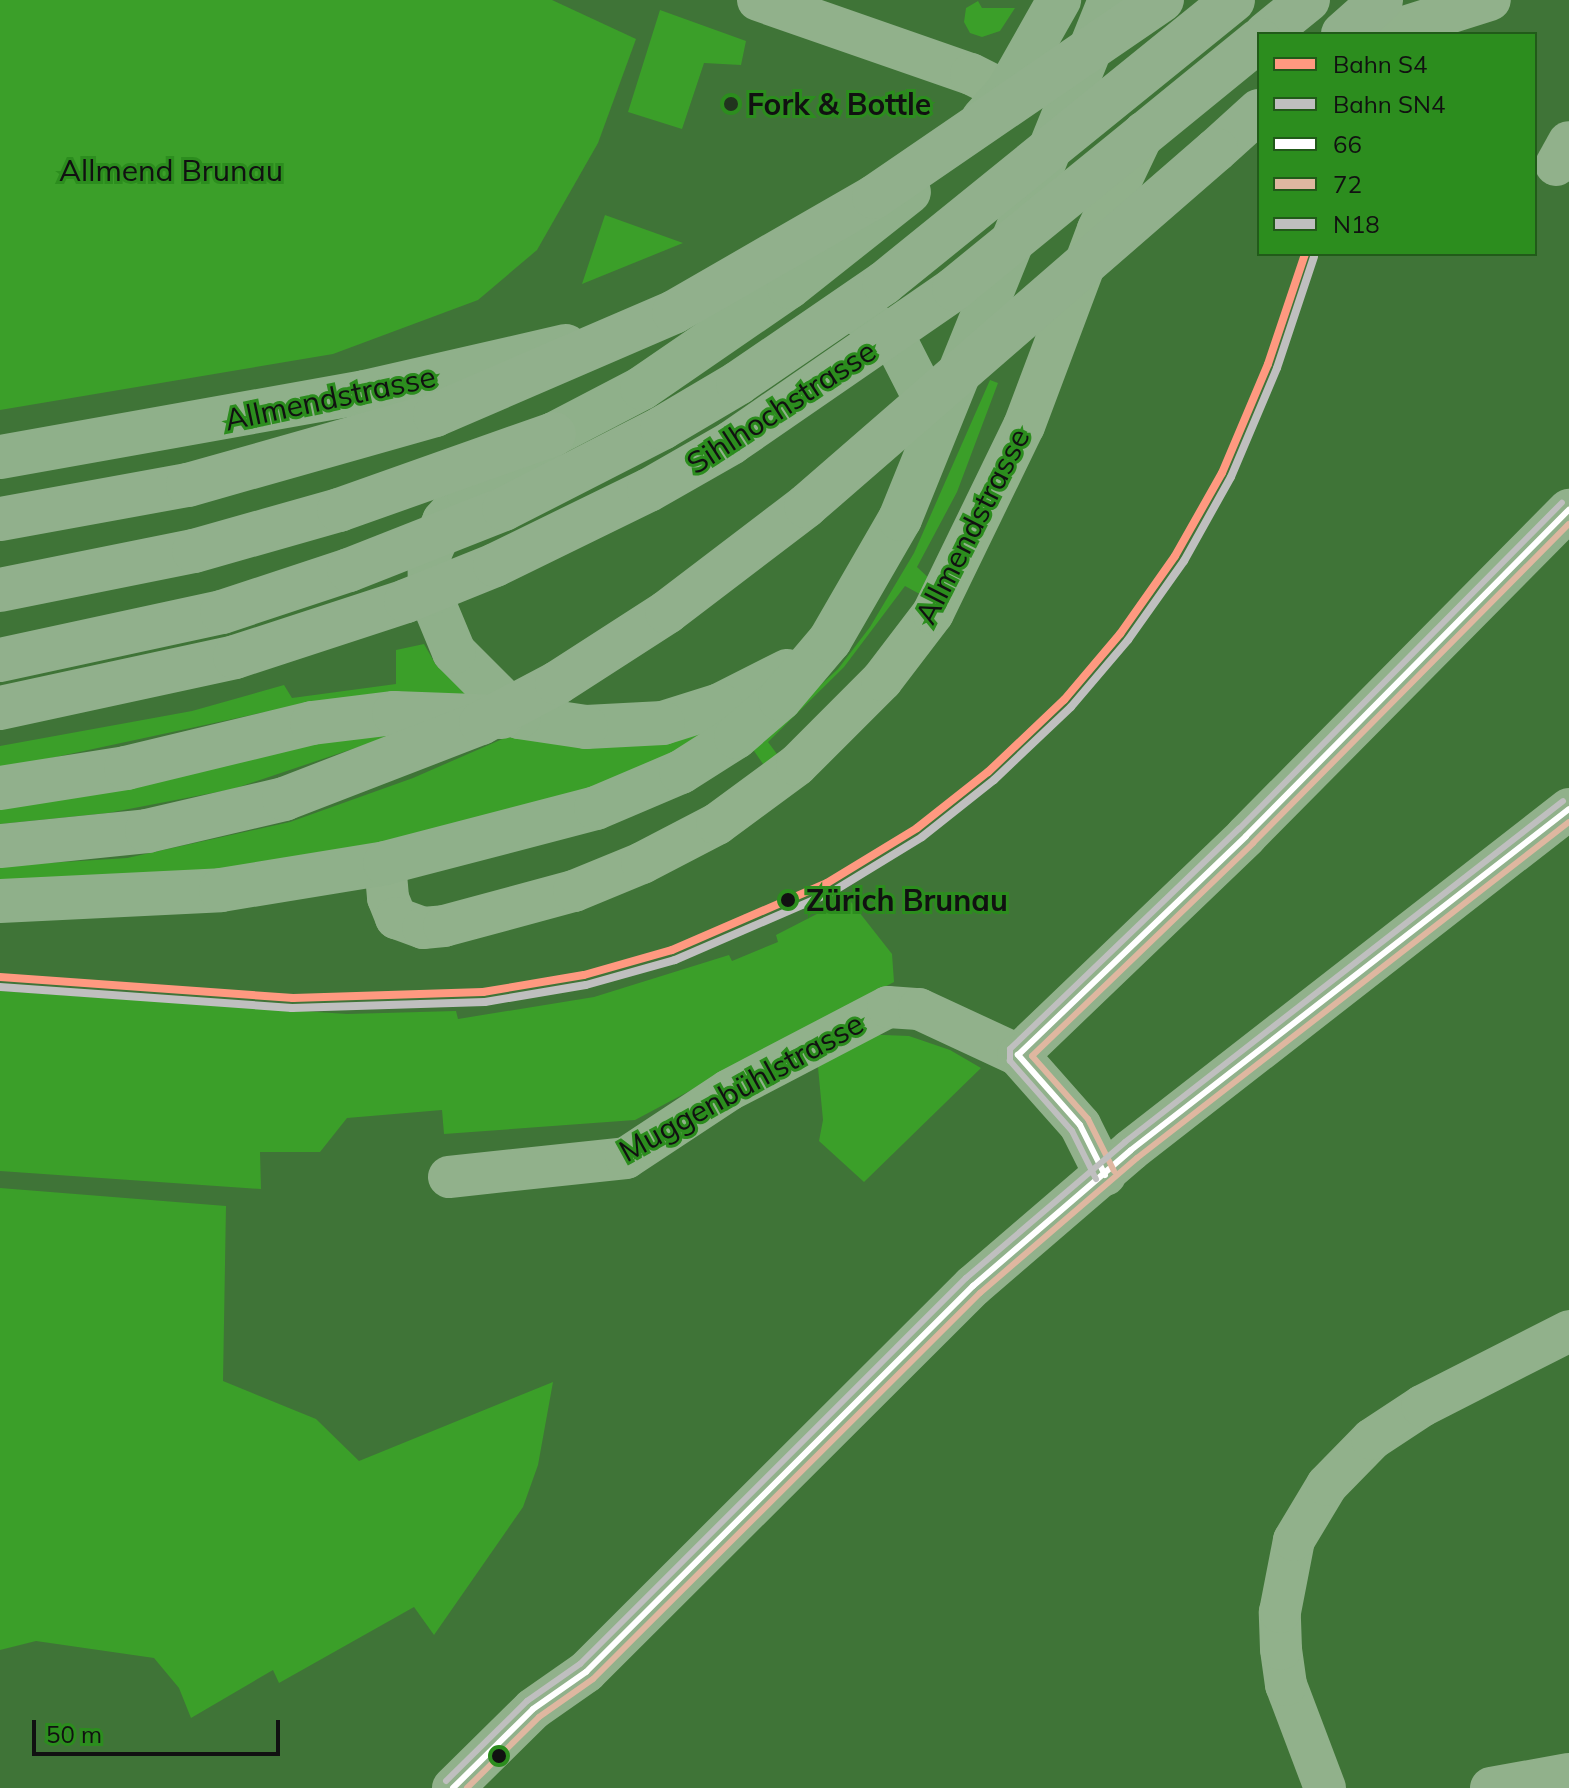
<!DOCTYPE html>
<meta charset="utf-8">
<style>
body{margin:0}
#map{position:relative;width:1569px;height:1788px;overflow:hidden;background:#3f7437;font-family:Mulish,sans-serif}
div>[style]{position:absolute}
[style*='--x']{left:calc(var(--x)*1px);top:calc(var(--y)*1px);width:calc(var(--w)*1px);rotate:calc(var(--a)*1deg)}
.green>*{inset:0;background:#3b9f29}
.minor>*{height:42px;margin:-21px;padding:0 21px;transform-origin:21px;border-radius:21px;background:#91b18b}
.major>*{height:44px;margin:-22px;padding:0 22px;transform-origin:22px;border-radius:22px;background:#8fb08a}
.highway>*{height:44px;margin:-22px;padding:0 22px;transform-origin:22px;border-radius:22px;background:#91b08c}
.highway-bridge>*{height:44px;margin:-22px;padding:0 22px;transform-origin:22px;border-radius:22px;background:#91b08c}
.bus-1>*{height:6px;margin:-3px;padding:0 3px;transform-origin:3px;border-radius:3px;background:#fff}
.bus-2>*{height:6px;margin:-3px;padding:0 3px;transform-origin:3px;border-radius:3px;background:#dfb7a0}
.bus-3>*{height:6px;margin:-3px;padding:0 3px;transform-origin:3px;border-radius:3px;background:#bfbfbf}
.rail-1>*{height:8px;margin:-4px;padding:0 4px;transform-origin:4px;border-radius:4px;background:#ff9980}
.rail-2>*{height:8px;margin:-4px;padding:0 4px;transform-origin:4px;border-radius:4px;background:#bfbfbf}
.dots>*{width:22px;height:22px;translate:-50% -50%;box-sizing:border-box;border:4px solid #2c8d1e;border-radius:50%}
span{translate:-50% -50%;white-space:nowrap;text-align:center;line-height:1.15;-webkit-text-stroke:6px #2c8d1e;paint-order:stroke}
.poi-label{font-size:30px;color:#111;font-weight:700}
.left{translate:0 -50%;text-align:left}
.park-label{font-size:30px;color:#111}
.street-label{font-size:30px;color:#111}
.stop-label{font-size:30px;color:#111;font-weight:700}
.legend{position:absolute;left:1257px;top:32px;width:280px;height:224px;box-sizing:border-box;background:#2c8d1e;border:2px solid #215b19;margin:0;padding:10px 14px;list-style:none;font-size:24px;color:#111}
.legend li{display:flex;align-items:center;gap:16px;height:40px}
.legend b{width:40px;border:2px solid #215b19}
.scale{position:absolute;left:32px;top:1720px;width:248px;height:36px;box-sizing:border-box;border:4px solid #111;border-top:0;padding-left:10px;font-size:24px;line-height:28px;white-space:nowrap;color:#111;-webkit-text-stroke:6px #2c8d1e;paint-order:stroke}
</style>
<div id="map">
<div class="green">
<div style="clip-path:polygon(0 0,552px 0,636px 39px,598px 143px,537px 250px,478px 300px,333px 354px,0 410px)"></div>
<div style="clip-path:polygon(978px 1px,982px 8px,1015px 8px,1000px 31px,982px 37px,970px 33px,964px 22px,966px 8px)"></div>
<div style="clip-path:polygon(660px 10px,746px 41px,741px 65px,704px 63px,682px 129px,628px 112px)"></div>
<div style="clip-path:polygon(605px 215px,683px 243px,582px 284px)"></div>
<div style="clip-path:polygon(990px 380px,998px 383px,957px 492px,917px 567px,934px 583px,927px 598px,905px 586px,844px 667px,768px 742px,783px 762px,770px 774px,752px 748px,838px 669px,870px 627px,914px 553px)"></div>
<div style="clip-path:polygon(424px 644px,436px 665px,474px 694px,265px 712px,0 769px,0 746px,192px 711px,284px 685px,292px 698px,396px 684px,396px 650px)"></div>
<div style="clip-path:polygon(719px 725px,625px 782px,302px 865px,0 885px,0 866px,127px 858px,290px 822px,413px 778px,507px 737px,597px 748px)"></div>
<div style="clip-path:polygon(369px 731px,400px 733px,233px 789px,108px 813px,0 824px,0 806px)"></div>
<div style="clip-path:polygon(848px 898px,892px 954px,894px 982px,635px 1120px,444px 1134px,442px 1110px,347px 1118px,320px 1152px,260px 1152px,261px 1189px,0 1171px,0 991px,347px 1014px,456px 1011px,458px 1019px,594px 997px,729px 955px,732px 961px,778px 942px,776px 935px)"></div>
<div style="clip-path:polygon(859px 1034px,909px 1036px,950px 1050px,981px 1068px,864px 1182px,819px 1141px,823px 1120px,817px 1057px)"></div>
<div style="clip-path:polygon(0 1188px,226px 1206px,223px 1381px,316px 1419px,359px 1461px,553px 1382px,538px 1465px,523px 1507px,434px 1635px,414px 1607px,279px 1683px,273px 1670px,191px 1718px,179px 1688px,154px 1658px,36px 1641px,0 1650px)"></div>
</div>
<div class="minor">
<div style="--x:758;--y:0;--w:225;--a:19.2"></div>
<div style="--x:971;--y:74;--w:40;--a:26.6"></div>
<div style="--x:1382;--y:34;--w:113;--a:-17.5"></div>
<div style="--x:1556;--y:165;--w:26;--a:-61"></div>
<div style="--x:385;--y:863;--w:35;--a:85"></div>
<div style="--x:388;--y:898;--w:22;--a:68"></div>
<div style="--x:396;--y:918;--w:29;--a:20"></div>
<div style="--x:423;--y:928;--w:21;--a:-5"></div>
<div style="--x:444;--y:926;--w:135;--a:-15.1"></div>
<div style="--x:574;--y:891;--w:74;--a:-22.4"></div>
<div style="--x:642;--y:863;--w:85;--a:-27.5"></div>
<div style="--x:717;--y:824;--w:99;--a:-36.4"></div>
<div style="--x:797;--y:765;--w:120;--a:-45"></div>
<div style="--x:882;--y:680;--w:84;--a:-52.7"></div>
<div style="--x:933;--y:613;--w:208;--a:-64.1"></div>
<div style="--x:1024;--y:426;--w:210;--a:-69.4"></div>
<div style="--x:1098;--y:229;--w:107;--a:-64.6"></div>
<div style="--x:1018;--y:1055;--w:316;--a:-43.8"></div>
<div style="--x:1246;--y:836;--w:459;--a:-45.3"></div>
<div style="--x:449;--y:1177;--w:178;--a:-6.1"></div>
<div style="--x:626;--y:1158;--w:123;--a:-33.4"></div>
<div style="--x:729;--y:1090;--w:179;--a:-27.6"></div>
<div style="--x:888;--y:1007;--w:31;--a:4"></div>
<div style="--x:919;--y:1009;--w:109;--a:24.9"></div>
<div style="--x:1018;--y:1055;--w:94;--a:48.5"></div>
<div style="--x:1080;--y:1125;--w:56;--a:63.4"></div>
<div style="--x:453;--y:1788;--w:112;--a:-44.6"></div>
<div style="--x:533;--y:1709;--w:65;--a:-34.9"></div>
<div style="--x:586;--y:1672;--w:547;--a:-44.93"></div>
<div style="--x:973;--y:1286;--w:208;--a:-40.7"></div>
<div style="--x:1131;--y:1150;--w:555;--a:-37.9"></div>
<div style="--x:1325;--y:1788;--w:110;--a:-110.7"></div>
<div style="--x:1286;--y:1685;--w:36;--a:-98"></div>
<div style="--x:1281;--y:1649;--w:37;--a:-92"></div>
<div style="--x:1280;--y:1612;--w:73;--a:-79"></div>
<div style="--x:1294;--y:1540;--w:64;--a:-59"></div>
<div style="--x:1327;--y:1485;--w:64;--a:-45.6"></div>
<div style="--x:1372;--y:1439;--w:60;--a:-33.4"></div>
<div style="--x:1422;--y:1406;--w:165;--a:-27"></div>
<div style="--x:1491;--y:1788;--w:79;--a:-10.2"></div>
</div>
<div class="major">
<div style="--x:983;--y:119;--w:36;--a:-48"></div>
<div style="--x:1007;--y:92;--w:106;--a:-60.5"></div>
<div style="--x:857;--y:312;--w:49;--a:37.6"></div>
<div style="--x:896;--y:342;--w:92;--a:62.9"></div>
<div style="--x:0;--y:457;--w:371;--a:-10.1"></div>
<div style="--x:365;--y:392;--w:206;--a:-12.9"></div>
<div style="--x:787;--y:671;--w:75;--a:153.1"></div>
<div style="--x:720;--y:705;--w:60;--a:162.5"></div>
<div style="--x:663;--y:723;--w:77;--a:177"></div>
<div style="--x:586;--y:727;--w:68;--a:-171.5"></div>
<div style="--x:519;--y:717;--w:92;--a:-135"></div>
<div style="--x:454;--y:652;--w:63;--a:-112.5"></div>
<div style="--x:430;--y:594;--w:39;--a:-91"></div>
<div style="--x:429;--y:555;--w:37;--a:-66"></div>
<div style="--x:444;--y:521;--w:38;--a:-48"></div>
<div style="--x:469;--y:493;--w:103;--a:-34.8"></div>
<div style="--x:554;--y:434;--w:99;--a:-27.6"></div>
<div style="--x:642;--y:388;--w:178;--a:-34.5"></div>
<div style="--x:789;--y:287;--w:153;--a:-38.4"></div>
<div style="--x:0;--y:901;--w:221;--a:-2.8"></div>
<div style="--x:221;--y:890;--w:166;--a:-9.3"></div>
<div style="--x:385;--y:863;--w:218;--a:-14.6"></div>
<div style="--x:596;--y:808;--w:92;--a:-23"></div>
<div style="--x:681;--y:772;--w:65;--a:-32.5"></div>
<div style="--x:736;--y:737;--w:58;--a:-40.8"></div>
<div style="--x:780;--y:699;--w:77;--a:-49.7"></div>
<div style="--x:830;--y:640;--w:140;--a:-60"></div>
<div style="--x:900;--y:519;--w:560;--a:-67.97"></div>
</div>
<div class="highway">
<div style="--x:1266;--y:34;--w:54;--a:-39"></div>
<div style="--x:1343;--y:34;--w:51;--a:-41.8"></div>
<div style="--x:1216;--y:150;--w:58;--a:-42.2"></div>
<div style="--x:0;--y:519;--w:191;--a:-10.3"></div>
<div style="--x:0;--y:590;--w:198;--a:-11.4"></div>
<div style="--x:194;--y:551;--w:151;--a:-15.8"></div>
<div style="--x:339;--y:510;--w:228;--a:-19.5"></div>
<div style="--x:0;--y:660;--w:227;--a:-12.2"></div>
<div style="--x:0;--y:708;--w:240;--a:-12.2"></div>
<div style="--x:0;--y:788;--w:128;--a:-9"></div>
<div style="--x:126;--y:768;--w:191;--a:-13.6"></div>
<div style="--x:312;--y:723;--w:83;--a:-7"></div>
<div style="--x:394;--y:713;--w:108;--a:2.1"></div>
<div style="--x:0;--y:846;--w:148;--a:-5.8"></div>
<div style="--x:147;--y:831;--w:141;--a:-13.1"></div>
</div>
<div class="highway-bridge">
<div style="--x:188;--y:485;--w:257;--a:-15.8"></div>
<div style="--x:435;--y:415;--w:260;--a:-23.3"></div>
<div style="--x:674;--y:312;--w:231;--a:-29.9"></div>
<div style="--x:874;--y:197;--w:349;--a:-34.4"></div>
<div style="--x:222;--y:612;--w:134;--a:-18.3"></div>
<div style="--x:349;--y:570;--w:167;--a:-21.5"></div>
<div style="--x:504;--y:509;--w:178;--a:-27.1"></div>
<div style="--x:662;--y:428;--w:88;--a:-30.6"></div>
<div style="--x:738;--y:383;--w:177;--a:-34.4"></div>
<div style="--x:884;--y:283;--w:449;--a:-39"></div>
<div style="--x:235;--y:657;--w:180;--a:-18.1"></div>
<div style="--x:406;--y:601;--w:96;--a:-22"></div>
<div style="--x:495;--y:565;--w:171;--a:-26"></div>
<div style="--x:649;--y:490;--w:95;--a:-29.8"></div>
<div style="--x:731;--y:443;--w:271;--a:-34.6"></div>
<div style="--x:954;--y:289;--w:394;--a:-39.2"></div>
<div style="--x:284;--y:799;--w:211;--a:-21.1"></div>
<div style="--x:481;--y:723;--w:86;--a:-27.8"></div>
<div style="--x:557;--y:683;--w:131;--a:-32.8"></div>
<div style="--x:667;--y:612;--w:175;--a:-37.3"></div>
<div style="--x:806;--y:506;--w:543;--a:-40.97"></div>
</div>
<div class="bus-1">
<div style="--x:1105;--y:1175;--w:56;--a:-116.6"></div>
<div style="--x:1080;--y:1125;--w:94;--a:-131.5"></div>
<div style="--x:1018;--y:1055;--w:316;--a:-43.8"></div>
<div style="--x:1246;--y:836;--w:459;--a:-45.3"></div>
<div style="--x:453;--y:1788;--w:112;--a:-44.6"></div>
<div style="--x:533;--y:1709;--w:65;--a:-34.9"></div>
<div style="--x:586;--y:1672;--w:547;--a:-44.93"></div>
<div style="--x:973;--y:1286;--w:208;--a:-40.7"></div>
<div style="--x:1131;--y:1150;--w:555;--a:-37.9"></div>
</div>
<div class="bus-2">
<div style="--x:1114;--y:1171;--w:58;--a:-116.6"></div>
<div style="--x:1088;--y:1119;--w:84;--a:-131.6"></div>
<div style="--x:1032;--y:1056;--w:307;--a:-43.9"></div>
<div style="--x:1253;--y:843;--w:449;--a:-45.3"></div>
<div style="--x:467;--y:1788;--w:101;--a:-44.6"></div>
<div style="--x:539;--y:1717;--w:66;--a:-35.1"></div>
<div style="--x:593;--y:1679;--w:547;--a:-44.93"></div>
<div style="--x:980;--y:1293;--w:207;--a:-40.7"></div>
<div style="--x:1137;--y:1158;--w:547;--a:-37.87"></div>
</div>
<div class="bus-3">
<div style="--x:1096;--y:1179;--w:54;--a:-116.6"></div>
<div style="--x:1072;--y:1131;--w:94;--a:-131.5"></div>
<div style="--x:1010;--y:1061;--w:12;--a:-90"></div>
<div style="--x:1010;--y:1049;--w:318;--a:-43.9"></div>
<div style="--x:1239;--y:829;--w:459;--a:-45.3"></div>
<div style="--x:446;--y:1781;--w:114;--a:-44.6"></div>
<div style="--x:527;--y:1701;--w:65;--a:-34.9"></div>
<div style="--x:580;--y:1664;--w:546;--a:-45"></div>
<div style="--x:966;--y:1278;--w:209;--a:-40.5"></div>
<div style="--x:1125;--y:1142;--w:555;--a:-37.9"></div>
</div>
<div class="rail-1">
<div style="--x:0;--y:977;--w:294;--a:4.1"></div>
<div style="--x:293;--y:998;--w:190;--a:-1.8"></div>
<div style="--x:483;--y:992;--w:102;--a:-9.6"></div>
<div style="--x:584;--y:975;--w:91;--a:-15.9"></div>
<div style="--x:672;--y:950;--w:169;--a:-23.4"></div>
<div style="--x:827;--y:883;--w:105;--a:-31.4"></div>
<div style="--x:917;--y:828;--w:90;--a:-38.3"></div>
<div style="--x:988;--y:772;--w:105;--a:-43.5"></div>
<div style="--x:1064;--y:700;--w:87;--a:-49.7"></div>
<div style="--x:1120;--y:634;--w:95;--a:-54.8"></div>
<div style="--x:1175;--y:556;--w:95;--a:-60.5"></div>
<div style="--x:1222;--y:473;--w:118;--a:-67.1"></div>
<div style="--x:1268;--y:364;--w:116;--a:-71.4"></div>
</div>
<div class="rail-2">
<div style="--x:0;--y:987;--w:293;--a:4.1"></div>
<div style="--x:292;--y:1008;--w:193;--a:-1.8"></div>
<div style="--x:485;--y:1002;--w:102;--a:-9.6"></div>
<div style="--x:586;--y:985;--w:92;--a:-15.7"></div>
<div style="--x:675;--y:960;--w:171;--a:-23.4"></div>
<div style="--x:832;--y:892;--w:105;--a:-31.4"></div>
<div style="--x:922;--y:837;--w:92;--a:-38.4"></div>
<div style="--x:994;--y:780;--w:106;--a:-43.5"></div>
<div style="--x:1071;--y:707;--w:88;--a:-49.6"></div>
<div style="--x:1128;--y:640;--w:97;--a:-54.7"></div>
<div style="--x:1184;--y:561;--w:96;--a:-60.8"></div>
<div style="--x:1231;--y:477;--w:118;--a:-67.1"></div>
<div style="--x:1277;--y:368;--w:117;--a:-71.6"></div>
</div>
<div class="dots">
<div style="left:731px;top:104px;background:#21341e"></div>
<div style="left:788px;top:900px;background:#111"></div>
<div style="left:499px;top:1756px;background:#111"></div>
</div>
<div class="poi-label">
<span class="left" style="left:747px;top:104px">Fork &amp; Bottle</span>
</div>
<div class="park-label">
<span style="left:171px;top:170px">Allmend Brunau</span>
</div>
<div class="street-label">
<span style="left:330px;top:398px;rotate:-12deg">Allmendstrasse</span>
<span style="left:781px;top:407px;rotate:-33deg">Sihlhochstrasse</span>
<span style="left:972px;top:526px;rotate:-63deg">Allmendstrasse</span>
<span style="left:741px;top:1087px;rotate:-29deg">Muggenbühlstrasse</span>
</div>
<div class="stop-label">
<span class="left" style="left:806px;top:900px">Zürich Brunau</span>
</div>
<ul class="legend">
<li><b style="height:10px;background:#ff9980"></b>Bahn S4</li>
<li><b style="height:10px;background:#bfbfbf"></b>Bahn SN4</li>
<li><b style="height:10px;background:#fff"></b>66</li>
<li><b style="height:10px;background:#dfb7a0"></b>72</li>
<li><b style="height:10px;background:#bfbfbf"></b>N18</li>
</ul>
<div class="scale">50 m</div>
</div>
